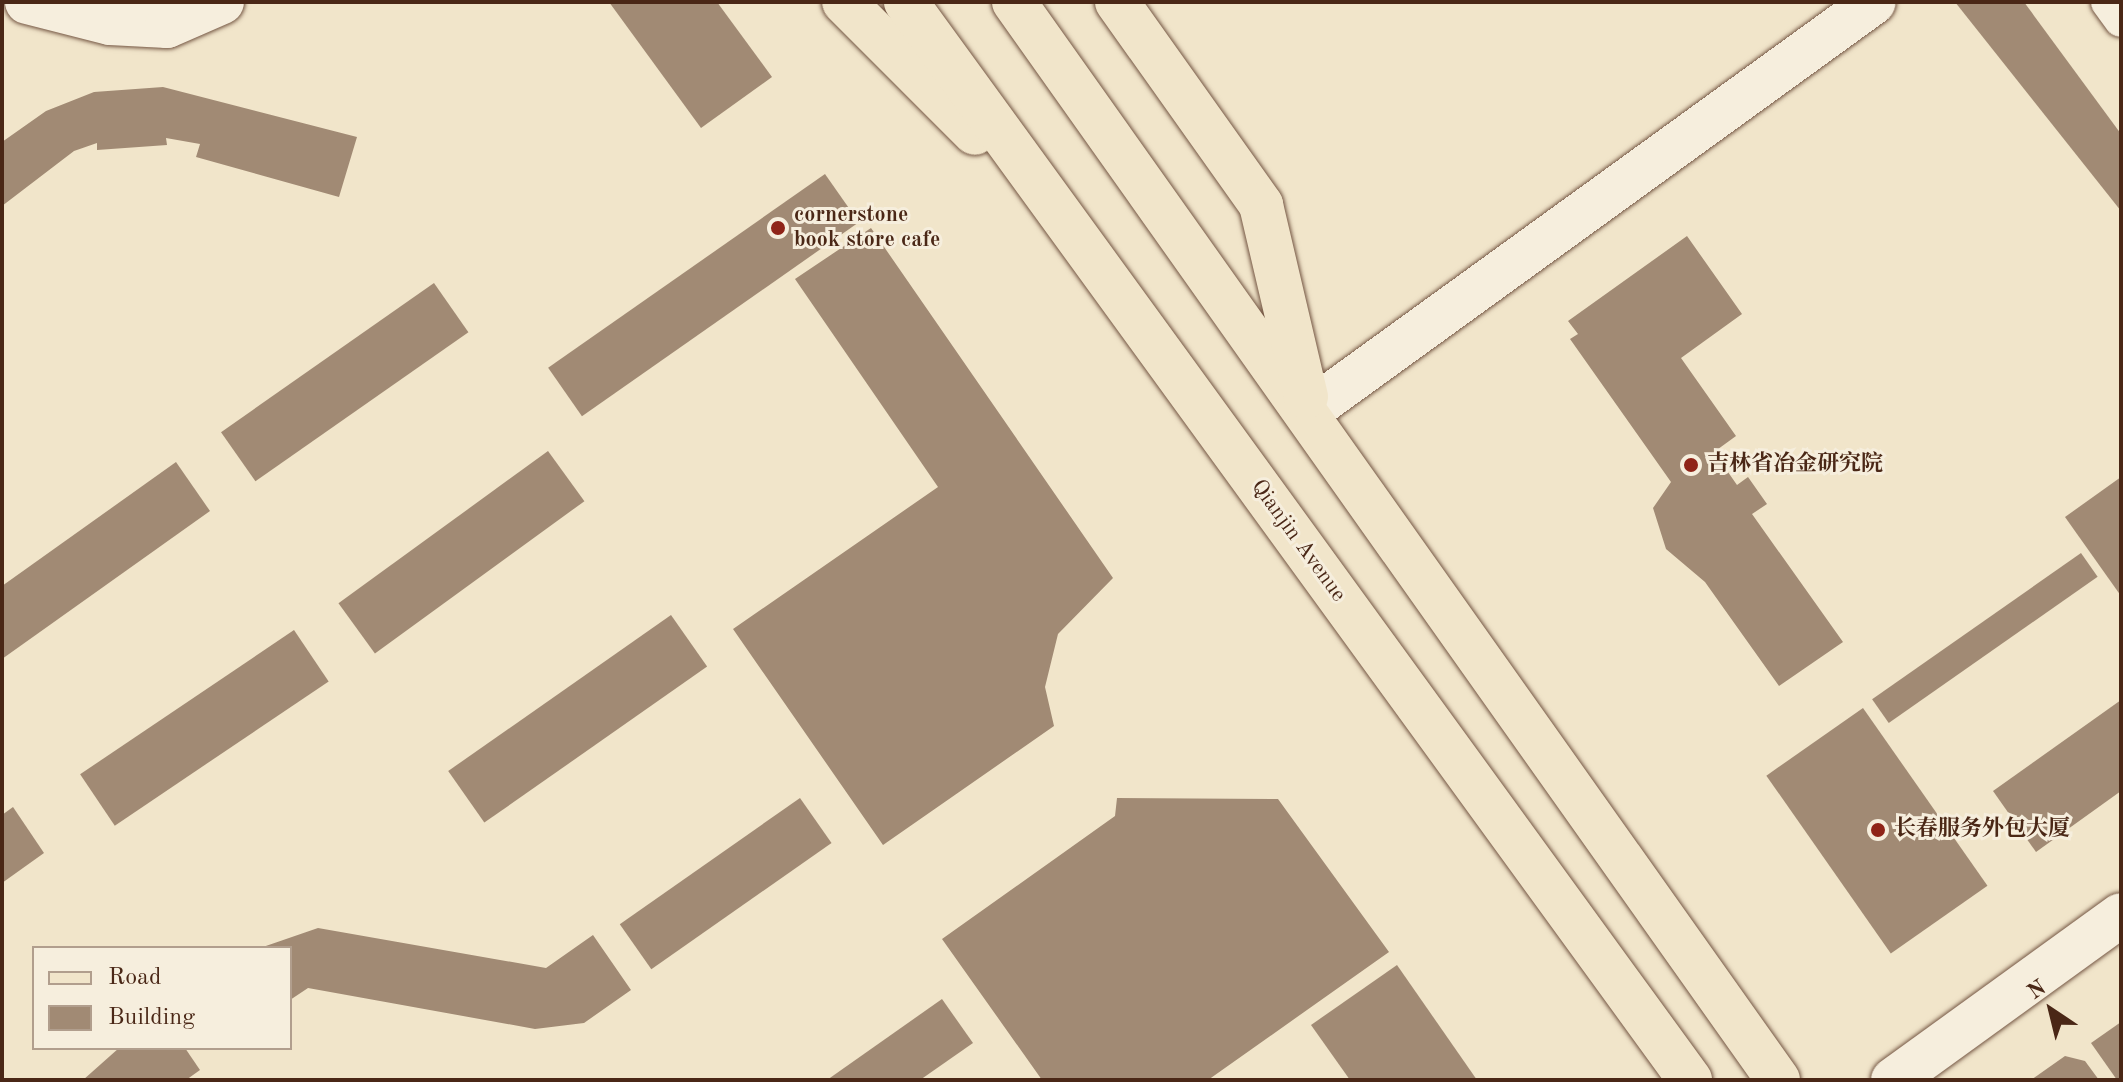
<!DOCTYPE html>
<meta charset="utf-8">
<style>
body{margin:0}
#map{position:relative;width:2123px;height:1082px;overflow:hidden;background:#f1e5ca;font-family:"Old Standard TT","Noto Serif SC",serif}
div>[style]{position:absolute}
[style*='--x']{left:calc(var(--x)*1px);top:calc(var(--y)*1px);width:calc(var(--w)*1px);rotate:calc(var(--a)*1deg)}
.building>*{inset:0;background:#a18a74;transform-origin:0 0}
.roads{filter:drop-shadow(0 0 2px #745643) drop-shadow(0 0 2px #745643)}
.minor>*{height:34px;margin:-17px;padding:0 17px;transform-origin:17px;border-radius:17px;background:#f6eedd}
.tertiary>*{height:44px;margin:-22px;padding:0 22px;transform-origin:22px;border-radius:22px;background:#f6eedd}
.primary>*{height:44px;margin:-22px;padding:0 22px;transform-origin:22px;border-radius:22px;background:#f1e5ca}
.dots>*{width:22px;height:22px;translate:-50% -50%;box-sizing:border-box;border:4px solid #f6eedd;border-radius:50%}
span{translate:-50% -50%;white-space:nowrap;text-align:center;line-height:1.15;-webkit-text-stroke:6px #f6eedd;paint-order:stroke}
.poi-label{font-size:22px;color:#4a2716;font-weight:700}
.left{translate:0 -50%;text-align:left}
.street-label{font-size:22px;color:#4a2716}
.frame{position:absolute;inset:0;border:4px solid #4a2716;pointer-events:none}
.legend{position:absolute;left:32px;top:946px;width:260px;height:104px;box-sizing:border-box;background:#f6eedd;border:2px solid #b19e8d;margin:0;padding:10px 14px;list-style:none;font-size:24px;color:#4a2716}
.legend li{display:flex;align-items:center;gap:16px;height:40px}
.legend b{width:40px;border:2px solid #b19e8d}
.north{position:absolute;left:2011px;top:970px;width:80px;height:80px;-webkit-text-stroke:6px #f6eedd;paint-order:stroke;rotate:325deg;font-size:22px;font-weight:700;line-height:32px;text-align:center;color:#4a2716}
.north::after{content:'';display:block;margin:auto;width:28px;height:36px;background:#4a2716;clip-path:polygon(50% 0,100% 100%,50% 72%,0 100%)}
</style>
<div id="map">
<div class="building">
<div style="clip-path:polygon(609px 2px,717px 2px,772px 77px,701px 128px)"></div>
<div style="clip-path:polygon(1955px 2px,2024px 2px,2121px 134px,2121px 211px)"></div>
<div style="clip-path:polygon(163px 87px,357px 137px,339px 197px,196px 157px,200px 144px,166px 138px,167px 145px,97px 150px,97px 143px,74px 151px,2px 206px,2px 142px,46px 111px,94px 92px)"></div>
<div style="left:825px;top:174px;width:59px;height:338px;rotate:55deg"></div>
<div style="clip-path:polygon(871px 228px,1113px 578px,1058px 634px,1045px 687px,1054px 726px,883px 845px,733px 629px,938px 487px,795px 279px)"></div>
<div style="clip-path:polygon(1687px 236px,1742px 314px,1681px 358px,1736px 436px,1714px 452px,1737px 485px,1748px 477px,1767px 504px,1752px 514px,1843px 642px,1779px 686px,1705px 582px,1666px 549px,1653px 508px,1671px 482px,1570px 339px,1578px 334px,1568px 321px)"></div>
<div style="left:434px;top:283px;width:60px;height:260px;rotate:55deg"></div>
<div style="left:548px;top:451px;width:62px;height:259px;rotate:54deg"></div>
<div style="clip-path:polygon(176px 462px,210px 511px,2px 659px,2px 586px)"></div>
<div style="clip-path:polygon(2121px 477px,2121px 596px,2065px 517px)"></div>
<div style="left:2081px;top:553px;width:29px;height:255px;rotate:55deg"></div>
<div style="left:671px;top:615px;width:63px;height:272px;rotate:55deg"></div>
<div style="left:294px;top:630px;width:62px;height:258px;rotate:56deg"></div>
<div style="clip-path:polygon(2121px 700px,2121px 791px,2036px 852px,1993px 791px)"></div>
<div style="left:1863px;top:708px;width:217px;height:118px;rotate:55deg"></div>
<div style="left:800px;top:798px;width:55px;height:220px;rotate:55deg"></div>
<div style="clip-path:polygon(1117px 798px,1278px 799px,1389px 952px,1208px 1080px,1042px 1080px,942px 939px,1115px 816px)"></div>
<div style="clip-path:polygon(13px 807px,44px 853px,2px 883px,2px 815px)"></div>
<div style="clip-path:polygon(318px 928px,546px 968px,593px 935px,631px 990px,584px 1023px,535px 1029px,308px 988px,290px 1000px,290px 948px,260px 948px)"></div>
<div style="clip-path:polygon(1397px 965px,1477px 1080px,1350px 1080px,1311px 1025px)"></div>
<div style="clip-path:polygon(942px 999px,973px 1043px,920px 1080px,827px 1080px)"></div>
<div style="clip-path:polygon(2121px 1022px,2121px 1080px,2117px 1080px,2091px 1043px)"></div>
<div style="clip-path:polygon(119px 1048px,185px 1048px,200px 1070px,186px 1080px,83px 1080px)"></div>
<div style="clip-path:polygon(2065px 1056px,2085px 1061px,2099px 1080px,2031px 1080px)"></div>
</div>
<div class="roads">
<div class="minor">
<div style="--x:2108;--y:2;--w:22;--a:54"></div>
</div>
<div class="tertiary">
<div style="--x:27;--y:2;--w:86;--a:14.2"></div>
<div style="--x:110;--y:23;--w:57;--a:3"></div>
<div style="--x:167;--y:26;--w:60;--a:-23.6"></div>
<div style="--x:1309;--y:411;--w:697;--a:-35.9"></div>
<div style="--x:1893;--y:1080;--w:281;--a:-35.9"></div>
</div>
<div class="primary">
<div style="--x:844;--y:2;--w:185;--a:45"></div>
<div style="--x:906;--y:2;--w:1333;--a:53.97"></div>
<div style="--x:1014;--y:2;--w:1321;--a:54.67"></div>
<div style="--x:1117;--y:2;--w:249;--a:54.6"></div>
<div style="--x:1261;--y:205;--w:197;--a:76.8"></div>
</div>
</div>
<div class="dots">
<div style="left:778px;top:228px;background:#8f2418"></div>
<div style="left:1691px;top:465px;background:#8f2418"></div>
<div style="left:1878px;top:830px;background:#8f2418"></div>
</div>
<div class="poi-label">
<span class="left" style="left:794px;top:228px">cornerstone<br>book store cafe</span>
<span class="left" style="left:1707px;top:465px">吉林省冶金研究院</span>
<span class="left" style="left:1894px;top:830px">长春服务外包大厦</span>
</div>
<div class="street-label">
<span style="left:1298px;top:541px;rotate:54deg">Qianjin Avenue</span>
</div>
<div class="frame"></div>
<ul class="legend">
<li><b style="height:10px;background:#f1e5ca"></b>Road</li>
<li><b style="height:22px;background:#a18a74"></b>Building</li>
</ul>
<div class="north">N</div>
</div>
